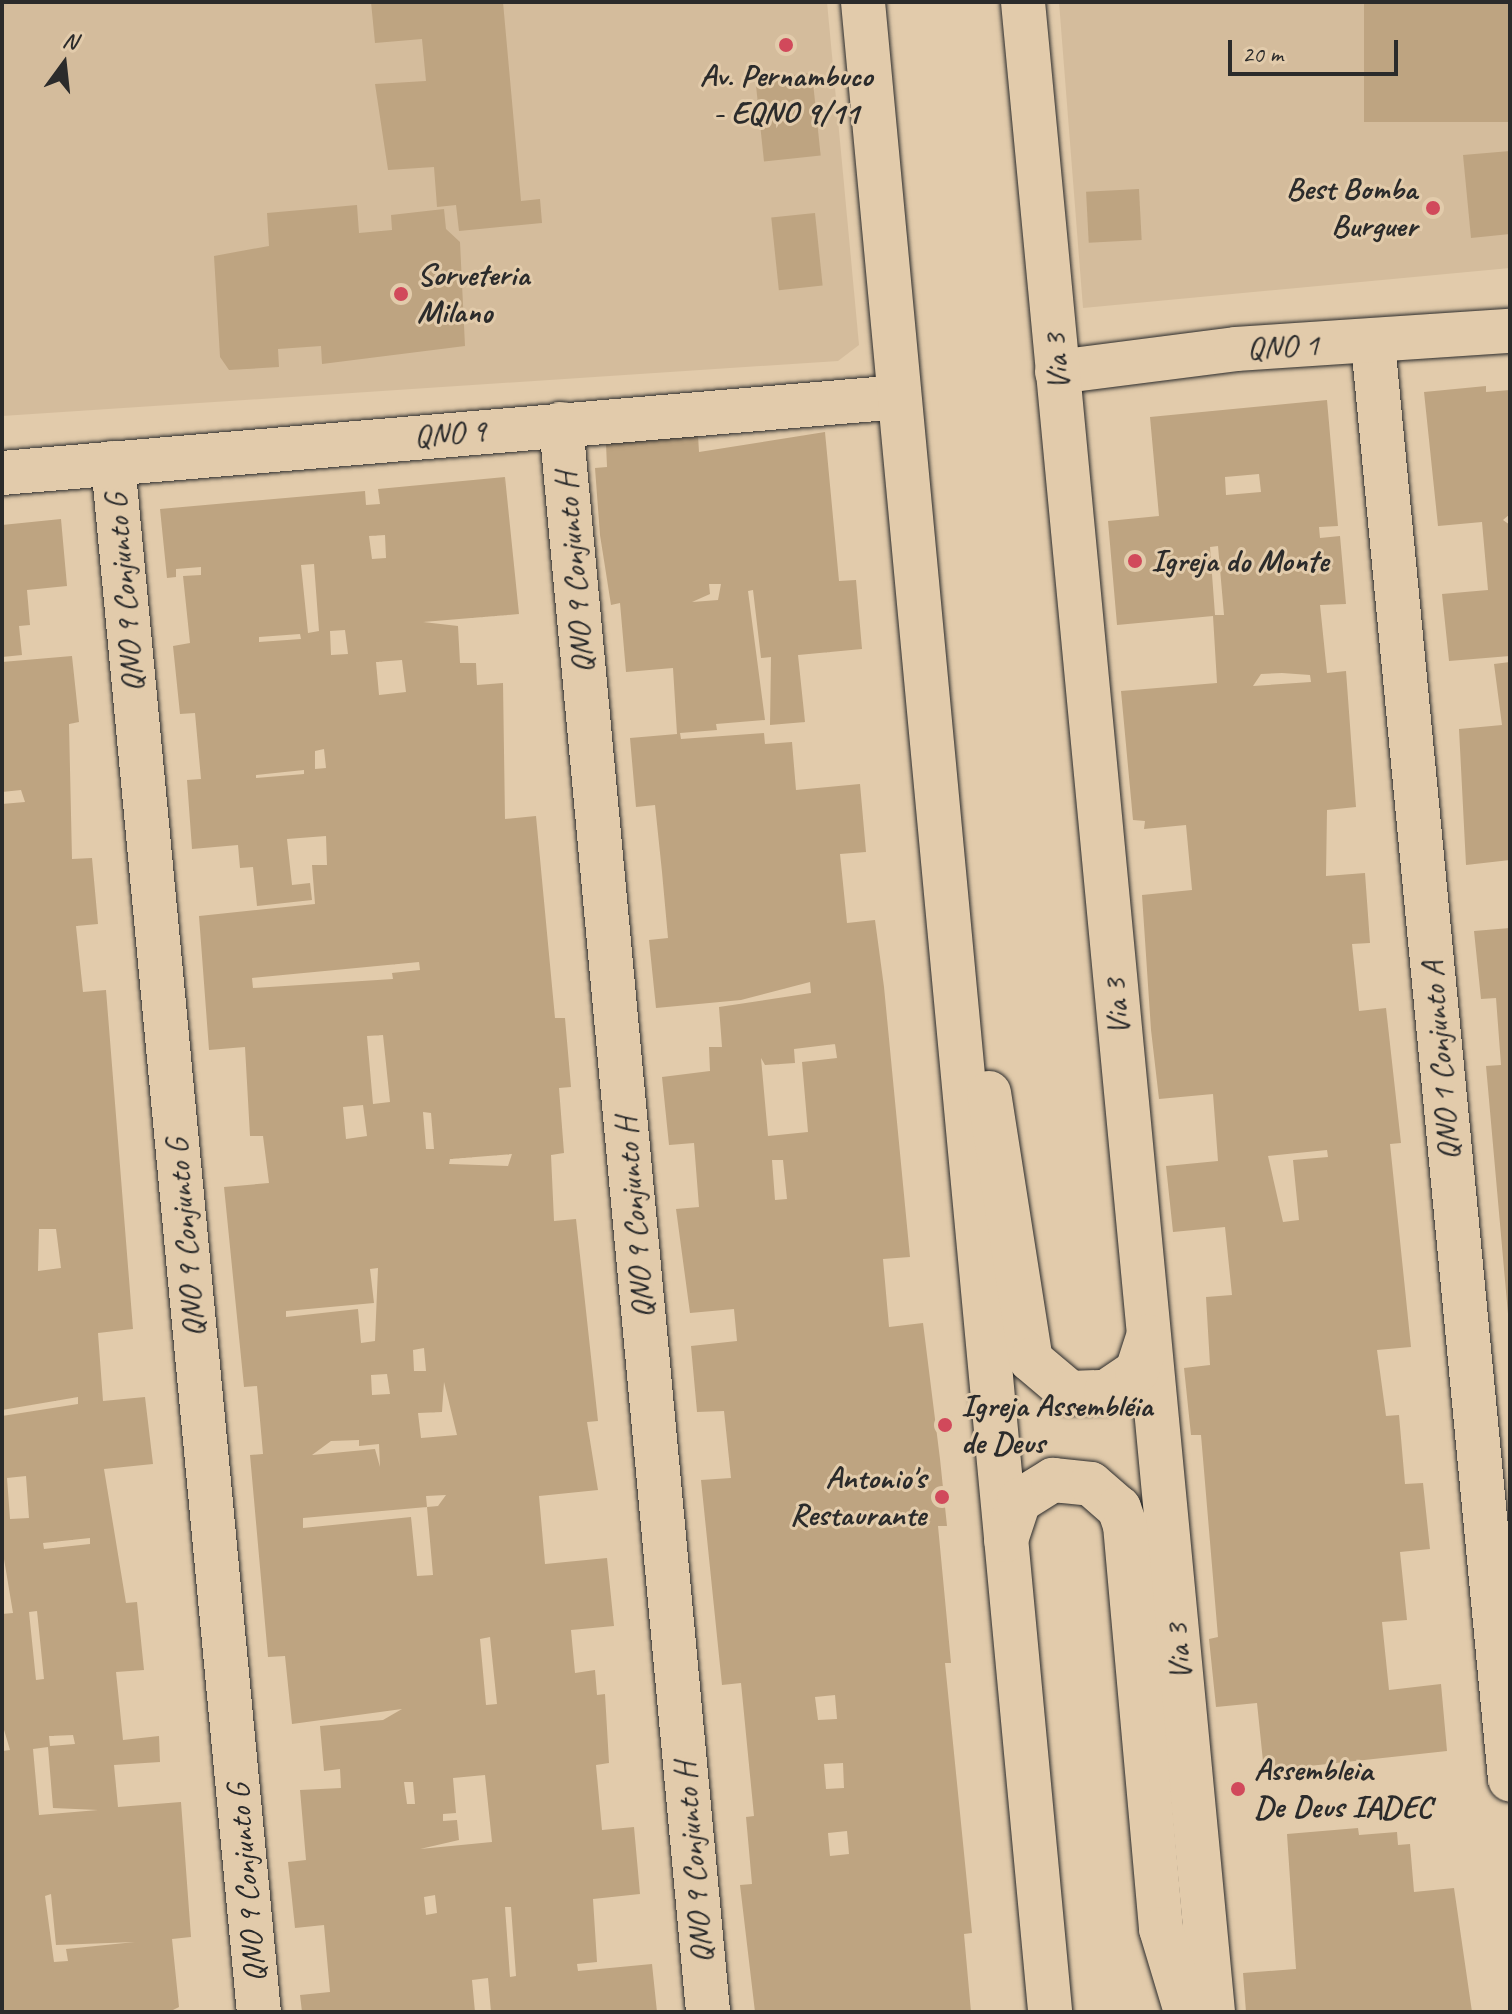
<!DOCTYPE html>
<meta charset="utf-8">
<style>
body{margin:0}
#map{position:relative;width:1512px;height:2014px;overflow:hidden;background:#e2cbab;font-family:Caveat,sans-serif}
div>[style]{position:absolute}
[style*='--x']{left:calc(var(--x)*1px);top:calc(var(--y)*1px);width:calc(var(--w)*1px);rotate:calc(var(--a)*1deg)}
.built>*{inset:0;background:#d4bc9c}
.building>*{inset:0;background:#bea481;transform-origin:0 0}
.roads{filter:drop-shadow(0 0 2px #2b2b2b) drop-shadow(0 0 2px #2b2b2b)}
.street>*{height:44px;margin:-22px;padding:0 22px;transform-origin:22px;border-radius:22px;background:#e2cbab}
.secondary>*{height:44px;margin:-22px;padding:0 22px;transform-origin:22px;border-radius:22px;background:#e2cbab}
.dots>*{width:22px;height:22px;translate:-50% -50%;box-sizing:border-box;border:4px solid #e2cbab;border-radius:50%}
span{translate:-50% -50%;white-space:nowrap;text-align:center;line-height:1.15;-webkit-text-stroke:6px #e2cbab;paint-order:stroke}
.poi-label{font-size:32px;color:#2b2b2b;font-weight:700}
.right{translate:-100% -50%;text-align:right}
.left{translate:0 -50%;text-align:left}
.street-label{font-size:32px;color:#2b2b2b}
.frame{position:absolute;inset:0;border:4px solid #2b2b2b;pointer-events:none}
.north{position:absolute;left:24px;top:24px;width:80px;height:80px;-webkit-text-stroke:6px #e2cbab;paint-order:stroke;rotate:15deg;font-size:22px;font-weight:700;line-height:32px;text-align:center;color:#2b2b2b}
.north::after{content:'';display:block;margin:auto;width:28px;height:36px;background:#2b2b2b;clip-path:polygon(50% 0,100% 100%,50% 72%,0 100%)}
.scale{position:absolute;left:1228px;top:40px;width:170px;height:36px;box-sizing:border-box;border:4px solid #2b2b2b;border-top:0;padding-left:10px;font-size:24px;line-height:28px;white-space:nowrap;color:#2b2b2b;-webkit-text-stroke:6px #e2cbab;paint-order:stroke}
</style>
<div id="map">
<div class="built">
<div style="clip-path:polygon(2px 2px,827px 2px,859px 345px,838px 361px,2px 416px)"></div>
<div style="clip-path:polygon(1059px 2px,1510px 2px,1510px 268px,1083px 308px)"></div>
</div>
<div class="building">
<div style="clip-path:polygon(371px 2px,503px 2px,521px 201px,540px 199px,542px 223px,459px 231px,456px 205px,437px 207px,434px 167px,388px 170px,375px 84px,426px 81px,422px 39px,375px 43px)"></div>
<div style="left:1364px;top:2px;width:146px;height:120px"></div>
<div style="left:812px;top:73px;width:83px;height:57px;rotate:84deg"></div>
<div style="clip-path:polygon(1510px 151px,1510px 234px,1471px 238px,1463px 155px)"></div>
<div style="left:1139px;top:189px;width:51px;height:53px;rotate:87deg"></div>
<div style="clip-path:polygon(357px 205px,359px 233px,392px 230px,391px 215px,444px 209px,446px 229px,460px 242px,465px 346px,322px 364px,321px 346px,278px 349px,279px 367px,229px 370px,220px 357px,214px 256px,269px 246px,267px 213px)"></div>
<div style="left:815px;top:213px;width:73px;height:44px;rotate:84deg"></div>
<div style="clip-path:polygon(1486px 386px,1486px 392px,1510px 390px,1510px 514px,1503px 520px,1510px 525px,1510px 656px,1449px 661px,1442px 594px,1488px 590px,1482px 522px,1438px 526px,1424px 392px)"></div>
<div style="clip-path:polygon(evenodd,1327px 400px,1338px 526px,1319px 527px,1320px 538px,1340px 536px,1346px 604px,1320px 605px,1327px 673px,1346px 671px,1356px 807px,1327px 810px,1326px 876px,1365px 873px,1370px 943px,1352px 944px,1359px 1011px,1386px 1008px,1401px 1143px,1390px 1144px,1411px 1347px,1377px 1350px,1386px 1416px,1399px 1415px,1405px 1484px,1423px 1483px,1430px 1549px,1400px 1552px,1407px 1620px,1382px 1622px,1389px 1690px,1441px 1684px,1447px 1751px,1264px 1771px,1257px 1703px,1216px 1707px,1209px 1639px,1218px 1637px,1201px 1435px,1191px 1435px,1184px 1368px,1210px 1365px,1206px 1297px,1232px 1295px,1225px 1227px,1173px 1232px,1166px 1166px,1218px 1161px,1213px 1094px,1159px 1099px,1151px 1030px,1142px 895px,1192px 890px,1186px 825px,1144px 829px,1145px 821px,1133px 820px,1121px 691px,1217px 683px,1213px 616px,1117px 625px,1108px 521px,1159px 516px,1150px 417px,1327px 400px,1259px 474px,1261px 492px,1226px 495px,1225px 477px,1259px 474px,1327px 400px,1218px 546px,1224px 615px,1215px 615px,1210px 547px,1218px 546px,1327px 400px,1282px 673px,1310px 675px,1311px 682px,1253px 686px,1261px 674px,1282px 673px,1327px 400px,1327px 1150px,1328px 1157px,1293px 1160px,1299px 1220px,1283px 1222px,1268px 1156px,1327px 1150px)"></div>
<div style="clip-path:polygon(evenodd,825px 432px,839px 581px,856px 580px,862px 649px,798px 655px,805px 722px,770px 725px,771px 657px,761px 658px,753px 590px,748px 591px,765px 720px,716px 724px,717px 730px,680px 733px,681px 739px,764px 733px,765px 744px,792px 742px,796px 790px,860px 784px,866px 852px,840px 854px,847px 923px,875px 920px,884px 987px,910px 1257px,883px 1259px,889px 1327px,923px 1323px,940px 1459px,947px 1526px,938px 1526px,951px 1663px,945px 1663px,972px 1933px,964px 1934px,971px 2012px,755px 2012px,740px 1885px,752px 1884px,746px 1817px,754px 1816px,741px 1683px,722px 1685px,701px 1480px,731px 1478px,724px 1411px,697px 1412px,691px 1346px,737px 1341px,734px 1309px,690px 1313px,676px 1209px,699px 1207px,694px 1143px,669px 1145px,662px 1077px,710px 1071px,709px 1047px,722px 1047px,719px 1007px,811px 993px,810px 982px,741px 1000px,656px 1008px,649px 940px,668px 938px,662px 872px,655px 805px,636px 807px,630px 738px,677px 734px,673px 668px,626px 672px,620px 603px,611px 605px,600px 535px,595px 468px,607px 467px,606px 444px,698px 435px,699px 452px,825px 432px,709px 584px,721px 584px,718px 600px,692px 602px,710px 594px,709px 584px,825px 432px,835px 1044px,837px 1058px,802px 1062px,808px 1132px,768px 1136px,761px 1058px,765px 1065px,795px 1063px,794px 1049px,835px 1044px,825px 432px,772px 1160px,783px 1160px,787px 1199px,775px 1200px,772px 1160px,825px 432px,835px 1695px,837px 1719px,818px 1720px,815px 1697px,835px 1695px,825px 432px,843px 1763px,844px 1788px,826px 1789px,824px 1764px,843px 1763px,825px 432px,847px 1831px,849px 1854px,830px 1856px,828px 1833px,847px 1831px)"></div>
<div style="clip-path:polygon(evenodd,505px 477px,519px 614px,423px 622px,458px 626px,460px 663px,476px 663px,477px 685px,503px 683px,505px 819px,536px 816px,555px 1018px,565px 1018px,571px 1087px,559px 1088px,564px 1153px,551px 1155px,554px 1221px,576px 1219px,598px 1421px,587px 1422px,598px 1490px,539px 1496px,545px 1564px,607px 1558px,614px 1626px,571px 1630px,575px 1673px,595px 1670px,597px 1695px,605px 1694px,609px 1763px,596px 1765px,602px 1830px,634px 1827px,640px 1894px,593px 1899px,597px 1962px,577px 1964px,578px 1971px,652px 1964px,657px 2012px,491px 2012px,488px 1978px,472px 1980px,475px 2012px,302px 2012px,300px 1995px,330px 1992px,324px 1925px,295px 1928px,288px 1862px,306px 1860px,300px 1790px,341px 1788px,340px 1769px,324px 1771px,320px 1726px,383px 1720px,402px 1709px,292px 1724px,285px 1656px,268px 1657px,250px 1455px,263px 1454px,257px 1386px,244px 1387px,224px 1187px,269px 1183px,263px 1136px,250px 1136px,245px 1047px,209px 1050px,199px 916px,315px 904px,312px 865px,327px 865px,326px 836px,287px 839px,292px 885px,310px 883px,312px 900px,257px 906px,253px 867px,240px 868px,238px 845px,192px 849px,187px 780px,201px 779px,195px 713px,180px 714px,173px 646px,190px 643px,183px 576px,201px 575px,201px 567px,176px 569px,176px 577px,167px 578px,160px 509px,365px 491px,366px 505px,380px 504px,378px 489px,505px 477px,385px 535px,386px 558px,372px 559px,369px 536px,385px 535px,505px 477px,314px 564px,319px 631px,308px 633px,301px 565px,314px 564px,505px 477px,345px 630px,348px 654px,331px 655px,330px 631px,345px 630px,505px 477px,300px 634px,301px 639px,259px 642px,259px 637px,300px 634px,505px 477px,402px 660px,406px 692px,379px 695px,376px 662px,402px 660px,505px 477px,324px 749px,326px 768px,315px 769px,315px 751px,324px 749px,505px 477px,304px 770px,304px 774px,256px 778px,256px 775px,304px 770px,505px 477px,419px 962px,420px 970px,392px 973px,393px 979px,253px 988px,252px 978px,419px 962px,505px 477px,383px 1035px,390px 1102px,373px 1104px,367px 1036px,383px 1035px,505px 477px,363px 1105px,367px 1136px,346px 1139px,343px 1107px,363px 1105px,505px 477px,423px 1112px,431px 1113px,434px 1149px,426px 1149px,423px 1112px,505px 477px,512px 1154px,508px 1166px,449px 1164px,450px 1159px,512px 1154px,505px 477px,378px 1268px,375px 1341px,361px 1343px,358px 1309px,286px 1317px,286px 1311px,374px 1303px,370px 1269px,378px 1268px,505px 477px,424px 1348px,426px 1371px,414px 1371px,413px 1350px,424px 1348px,505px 477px,387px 1374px,390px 1394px,372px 1395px,371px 1375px,387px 1374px,505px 477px,444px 1382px,457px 1435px,421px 1438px,418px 1413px,442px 1412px,444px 1382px,505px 477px,359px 1440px,359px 1446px,379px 1444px,380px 1467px,375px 1449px,312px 1455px,331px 1441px,359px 1440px,505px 477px,446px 1495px,438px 1506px,427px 1507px,433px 1575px,417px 1576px,411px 1517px,303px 1528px,303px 1518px,427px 1507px,426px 1496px,446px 1495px,505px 477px,490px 1637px,497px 1704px,486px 1705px,480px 1639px,490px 1637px,505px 477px,485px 1775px,492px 1842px,420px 1849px,459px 1840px,457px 1820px,443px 1821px,443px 1814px,456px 1813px,453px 1778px,485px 1775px,505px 477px,404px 1782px,413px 1782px,415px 1804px,407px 1804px,404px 1782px,505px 477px,435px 1895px,437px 1913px,426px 1915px,424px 1897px,435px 1895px,505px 477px,505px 1907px,511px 1907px,516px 1976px,510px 1977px,505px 1907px)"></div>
<div style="clip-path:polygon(61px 519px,67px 586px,27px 590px,30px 625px,19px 626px,22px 655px,2px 657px,2px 525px)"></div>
<div style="clip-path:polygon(evenodd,72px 656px,79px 722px,69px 724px,72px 859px,92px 858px,98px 924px,76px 926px,83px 992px,106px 990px,133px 1329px,98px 1333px,103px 1401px,145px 1397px,153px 1464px,104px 1469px,126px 1603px,137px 1602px,144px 1670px,116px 1672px,123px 1740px,159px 1736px,160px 1762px,114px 1765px,118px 1807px,181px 1802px,191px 1937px,172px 1939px,179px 2007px,169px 2012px,2px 2012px,2px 1751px,10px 1750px,2px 1723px,2px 1614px,13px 1613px,2px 1547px,2px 1416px,78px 1404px,78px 1397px,2px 1410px,2px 804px,25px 802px,21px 790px,2px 792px,2px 662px,72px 656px,39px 1229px,56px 1229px,61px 1268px,38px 1271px,39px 1229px,72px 656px,26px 1476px,29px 1518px,10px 1519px,7px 1478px,26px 1476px,72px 656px,90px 1538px,90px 1544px,44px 1549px,43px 1543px,90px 1538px,72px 656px,37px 1611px,44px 1679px,36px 1680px,29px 1612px,37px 1611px,72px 656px,73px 1735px,75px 1744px,50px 1746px,49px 1736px,73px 1735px,72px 656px,48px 1747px,53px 1808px,98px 1810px,39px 1815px,33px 1749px,48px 1747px,72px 656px,51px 1894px,56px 1945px,135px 1942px,66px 1949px,68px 1961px,54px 1962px,45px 1896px,51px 1894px)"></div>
<div style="clip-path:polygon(1510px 662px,1510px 860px,1466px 865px,1459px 729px,1502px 725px,1494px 664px)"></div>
<div style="clip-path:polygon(1510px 928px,1510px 1314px,1508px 1314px,1486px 1066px,1501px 1065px,1496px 998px,1481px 999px,1474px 931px)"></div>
<div style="clip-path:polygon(1358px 1828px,1359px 1835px,1397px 1832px,1398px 1845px,1410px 1844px,1414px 1892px,1454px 1888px,1472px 2012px,1246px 2012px,1243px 1973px,1296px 1969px,1287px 1834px)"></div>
</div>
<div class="roads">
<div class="street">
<div style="--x:1373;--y:343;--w:1443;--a:84.55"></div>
<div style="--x:1057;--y:372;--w:180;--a:-7.3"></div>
<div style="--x:1236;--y:349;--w:275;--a:-3.8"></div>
<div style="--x:561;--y:424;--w:1595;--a:84.71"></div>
<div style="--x:113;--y:463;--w:1556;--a:84.62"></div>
<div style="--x:2;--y:473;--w:900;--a:-4.84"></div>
</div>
<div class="secondary">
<div style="--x:863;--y:2;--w:2019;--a:84.68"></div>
<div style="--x:1023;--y:2;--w:2019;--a:84.6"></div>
<div style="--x:989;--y:1093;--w:270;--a:81.1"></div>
<div style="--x:1031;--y:1360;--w:51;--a:40.2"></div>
<div style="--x:1070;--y:1393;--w:36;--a:-2"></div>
<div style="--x:1106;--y:1392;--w:37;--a:-34"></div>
<div style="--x:1137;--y:1371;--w:36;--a:-72"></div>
<div style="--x:1006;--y:1540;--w:41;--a:-71.6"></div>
<div style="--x:1019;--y:1501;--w:40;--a:-32"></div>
<div style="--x:1053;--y:1480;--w:38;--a:6"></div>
<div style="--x:1091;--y:1484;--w:37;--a:41"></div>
<div style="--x:1119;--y:1508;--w:18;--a:71"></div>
<div style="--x:1125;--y:1525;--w:406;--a:84.9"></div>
<div style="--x:1161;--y:1929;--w:87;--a:73.2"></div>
</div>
</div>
<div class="dots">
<div style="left:786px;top:45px;background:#d1495b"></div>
<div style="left:1433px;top:208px;background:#d1495b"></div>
<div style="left:401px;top:294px;background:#d1495b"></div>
<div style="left:1135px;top:561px;background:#d1495b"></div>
<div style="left:945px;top:1425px;background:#d1495b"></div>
<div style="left:942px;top:1497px;background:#d1495b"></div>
<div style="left:1238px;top:1789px;background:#d1495b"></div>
</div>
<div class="poi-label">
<span style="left:786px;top:95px">Av. Pernambuco<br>- EQNO 9/11</span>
<span class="right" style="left:1417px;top:208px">Best Bomba<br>Burguer</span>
<span class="left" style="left:417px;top:294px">Sorveteria<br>Milano</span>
<span class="left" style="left:1151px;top:561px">Igreja do Monte</span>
<span class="left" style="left:961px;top:1425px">Igreja Assembléia<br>de Deus</span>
<span class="right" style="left:926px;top:1497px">Antonio's<br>Restaurante</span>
<span class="left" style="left:1254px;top:1789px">Assembleia<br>De Deus IADEC</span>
</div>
<div class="street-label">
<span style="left:1283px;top:347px;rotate:-3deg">QNO 1</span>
<span style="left:1057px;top:362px;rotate:-95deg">Via 3</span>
<span style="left:450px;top:434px;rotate:-5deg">QNO 9</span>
<span style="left:575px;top:573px;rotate:-95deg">QNO 9 Conjunto H</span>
<span style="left:125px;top:593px;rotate:-95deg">QNO 9 Conjunto G</span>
<span style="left:1117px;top:1007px;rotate:-95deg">Via 3</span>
<span style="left:1441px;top:1061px;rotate:-95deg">QNO 1 Conjunto A</span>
<span style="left:635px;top:1218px;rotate:-95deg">QNO 9 Conjunto H</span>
<span style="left:186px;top:1238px;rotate:-95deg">QNO 9 Conjunto G</span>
<span style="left:1179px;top:1652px;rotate:-95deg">Via 3</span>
<span style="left:694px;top:1863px;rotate:-95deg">QNO 9 Conjunto H</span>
<span style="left:247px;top:1883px;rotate:-95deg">QNO 9 Conjunto G</span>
</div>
<div class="frame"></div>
<div class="north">N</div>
<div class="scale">20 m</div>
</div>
